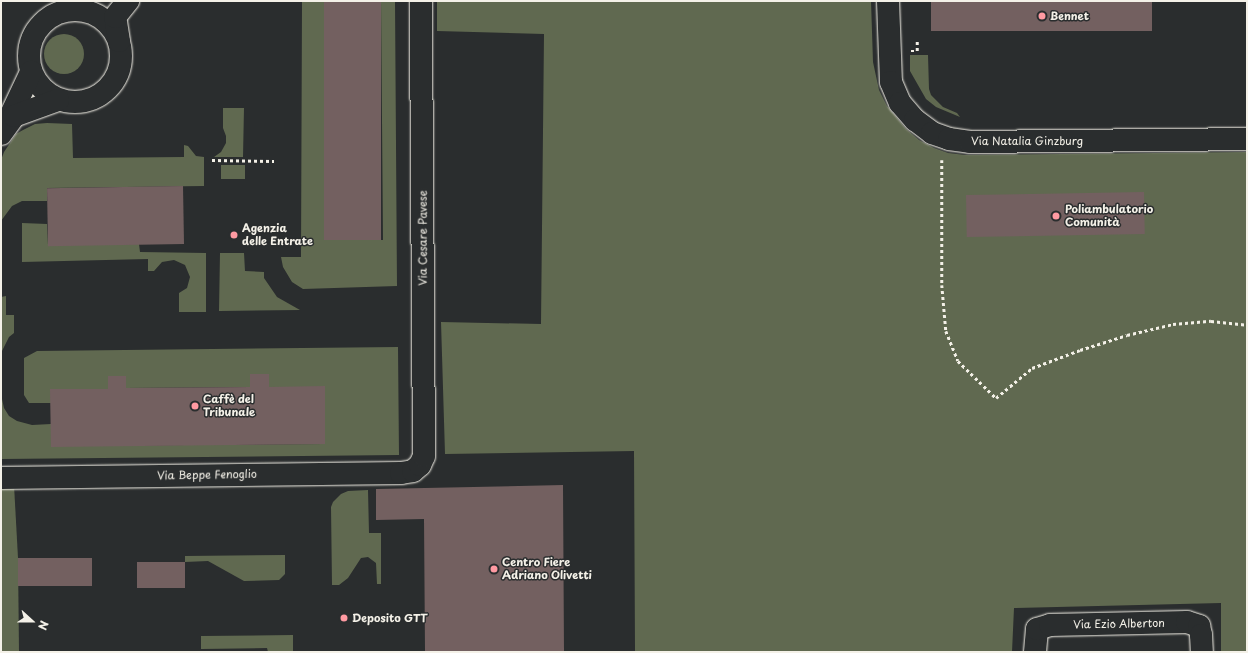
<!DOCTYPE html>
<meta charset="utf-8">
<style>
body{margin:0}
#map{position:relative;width:1248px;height:653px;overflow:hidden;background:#2a2d2e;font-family:"Playpen Sans",sans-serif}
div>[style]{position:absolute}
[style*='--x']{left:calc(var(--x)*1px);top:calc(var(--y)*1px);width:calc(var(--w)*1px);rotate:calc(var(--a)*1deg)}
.green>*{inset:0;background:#606950;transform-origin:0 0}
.round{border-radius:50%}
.building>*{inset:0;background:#736060;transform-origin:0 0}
.path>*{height:2.5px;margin-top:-1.25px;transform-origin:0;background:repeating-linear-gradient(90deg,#f4f1e8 0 3px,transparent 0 6px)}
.roads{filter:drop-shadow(0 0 1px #f4f1e8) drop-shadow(0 0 1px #f4f1e8)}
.minor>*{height:22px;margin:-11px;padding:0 11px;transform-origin:11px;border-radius:11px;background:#2a2d2e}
.minor>.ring{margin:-11px;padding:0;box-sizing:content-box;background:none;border:22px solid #2a2d2e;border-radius:50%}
.dots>*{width:11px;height:11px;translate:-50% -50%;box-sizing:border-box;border:2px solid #2a2d2e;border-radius:50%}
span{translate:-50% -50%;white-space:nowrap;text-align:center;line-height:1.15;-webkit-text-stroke:3px #2a2d2e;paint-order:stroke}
.poi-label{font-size:11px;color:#f4f1e8;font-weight:700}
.left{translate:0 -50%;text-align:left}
.street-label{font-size:11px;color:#f4f1e8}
.frame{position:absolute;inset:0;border:2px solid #f4f1e8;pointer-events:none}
.north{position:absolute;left:12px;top:601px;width:40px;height:40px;-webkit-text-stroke:3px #2a2d2e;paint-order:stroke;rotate:111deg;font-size:11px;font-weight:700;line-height:16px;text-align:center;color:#f4f1e8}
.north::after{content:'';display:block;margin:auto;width:14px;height:18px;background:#f4f1e8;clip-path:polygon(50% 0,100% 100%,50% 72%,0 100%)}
</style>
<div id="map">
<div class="green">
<div style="clip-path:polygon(302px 1px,324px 1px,326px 240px,383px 240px,381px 1px,395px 1px,397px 286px,303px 289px,292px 282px,283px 267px,281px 257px,301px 257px)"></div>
<div style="clip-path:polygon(437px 1px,871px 1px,873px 62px,879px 90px,887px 106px,906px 129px,919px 140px,934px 148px,948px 153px,965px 155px,1247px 152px,1247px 652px,1221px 652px,1221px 603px,1014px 608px,1012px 652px,635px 652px,634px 451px,445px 454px,441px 322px,541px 324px,544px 34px,437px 31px)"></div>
<div class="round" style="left:44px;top:34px;width:40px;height:40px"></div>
<div style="clip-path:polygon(910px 55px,928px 55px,929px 89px,931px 95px,943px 107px,957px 113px,960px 117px,936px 107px,926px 99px,910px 71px)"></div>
<div style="clip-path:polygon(223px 108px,244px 108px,243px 157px,214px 157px,221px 152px,226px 143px,226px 136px,223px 128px)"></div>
<div style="clip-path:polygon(47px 123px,72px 124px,73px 158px,184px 157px,184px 145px,188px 146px,196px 156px,204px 157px,204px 186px,47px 188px,47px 201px,22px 201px,12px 206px,1px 221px,1px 160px,4px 152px,16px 134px,23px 130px,35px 124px)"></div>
<div style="left:221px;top:165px;width:24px;height:14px"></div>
<div style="clip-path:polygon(22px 223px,47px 224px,48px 245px,139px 244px,140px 252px,206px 253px,206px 312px,179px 312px,179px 293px,187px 288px,190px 277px,185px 265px,174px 260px,162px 262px,154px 271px,148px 271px,148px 259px,22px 262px)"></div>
<div style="clip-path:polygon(220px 253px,244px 253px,245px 271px,264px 272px,264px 278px,277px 297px,300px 310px,219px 311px)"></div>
<div style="clip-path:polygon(6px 296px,6px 315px,14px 315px,14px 333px,9px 337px,2px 351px,2px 399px,4px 408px,9px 416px,17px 421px,32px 425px,51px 424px,51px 446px,325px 444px,325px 387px,269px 387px,268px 374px,250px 374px,250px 387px,126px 388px,126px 376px,108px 376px,108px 389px,51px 389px,51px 403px,29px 403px,24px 395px,24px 358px,37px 351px,398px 347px,399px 455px,1px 459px,1px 297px)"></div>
<div style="clip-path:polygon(14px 485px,18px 558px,19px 652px,1px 652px,1px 489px)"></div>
<div style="clip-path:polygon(368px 490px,369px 533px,381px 533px,381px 584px,377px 584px,376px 563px,368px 557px,361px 558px,348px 578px,339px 585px,332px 585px,331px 507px,333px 502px,341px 494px,348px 491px)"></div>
<div style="clip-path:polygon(285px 555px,285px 574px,279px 580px,244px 581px,208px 561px,185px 562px,185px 556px)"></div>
<div style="clip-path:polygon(293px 635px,293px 652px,268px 652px,267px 648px,201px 649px,201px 636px)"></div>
</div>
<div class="building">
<div style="left:324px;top:1px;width:57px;height:239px"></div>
<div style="left:931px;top:1px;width:221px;height:30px"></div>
<div style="left:183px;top:186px;width:58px;height:136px;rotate:89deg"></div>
<div style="left:1144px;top:192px;width:42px;height:178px;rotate:89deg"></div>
<div style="clip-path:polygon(250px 374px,269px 374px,269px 387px,325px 386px,325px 444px,51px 447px,50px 389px,108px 389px,108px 376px,126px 376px,126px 388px,250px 387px)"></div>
<div style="clip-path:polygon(563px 485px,564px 652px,425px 652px,424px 519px,376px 520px,376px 489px)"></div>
<div style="left:18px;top:558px;width:74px;height:28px"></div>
<div style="left:185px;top:562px;width:26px;height:48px;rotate:90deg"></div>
</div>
<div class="path">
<div style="--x:911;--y:51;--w:6;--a:0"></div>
<div style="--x:917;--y:51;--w:12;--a:-90"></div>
<div style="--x:212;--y:160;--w:62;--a:0.9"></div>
<div style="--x:942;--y:160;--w:125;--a:90"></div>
<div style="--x:942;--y:285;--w:46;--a:85"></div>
<div style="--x:946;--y:331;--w:32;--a:68"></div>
<div style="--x:958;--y:361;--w:53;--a:44.2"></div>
<div style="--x:996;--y:398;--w:47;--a:-39.8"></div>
<div style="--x:1032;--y:368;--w:51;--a:-20.6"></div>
<div style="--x:1080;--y:350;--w:49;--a:-17.7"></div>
<div style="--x:1127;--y:335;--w:47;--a:-13.4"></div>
<div style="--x:1173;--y:324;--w:38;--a:-5"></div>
<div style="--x:1211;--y:321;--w:36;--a:6"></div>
</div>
<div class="roads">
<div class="minor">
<div style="--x:888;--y:1;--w:81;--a:87.9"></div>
<div style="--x:891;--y:82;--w:23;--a:67"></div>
<div style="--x:900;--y:103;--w:23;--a:49"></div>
<div style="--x:915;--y:120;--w:21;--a:37"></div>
<div style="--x:932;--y:133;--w:18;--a:19"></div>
<div style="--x:949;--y:139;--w:21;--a:8"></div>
<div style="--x:970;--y:142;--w:277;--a:-0.6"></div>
<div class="ring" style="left:29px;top:10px;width:70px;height:70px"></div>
<div style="--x:119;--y:41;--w:24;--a:-99"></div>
<div style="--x:115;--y:17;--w:21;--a:-51"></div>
<div style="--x:6;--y:125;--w:59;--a:-64.7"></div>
<div style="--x:1;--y:134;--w:22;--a:-54"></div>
<div style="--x:14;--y:116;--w:47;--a:-20"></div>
<div style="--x:1;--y:478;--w:400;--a:-0.7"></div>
<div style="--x:401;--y:473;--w:12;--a:-9"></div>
<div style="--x:413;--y:471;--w:9;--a:-41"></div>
<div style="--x:420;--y:465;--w:10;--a:-66"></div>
<div style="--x:424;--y:456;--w:455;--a:-90.4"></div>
<div style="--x:1035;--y:652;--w:23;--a:-85"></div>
<div style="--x:1037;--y:629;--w:14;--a:-17"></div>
<div style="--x:1050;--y:625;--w:137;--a:-1.3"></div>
<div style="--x:1187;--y:622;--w:13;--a:18"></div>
<div style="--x:1199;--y:626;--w:9;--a:77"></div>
<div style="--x:1201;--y:635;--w:17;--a:87"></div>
</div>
</div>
<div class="dots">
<div style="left:1042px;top:16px;background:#ff9aa2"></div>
<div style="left:1056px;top:216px;background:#ff9aa2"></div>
<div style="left:234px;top:235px;background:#ff9aa2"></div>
<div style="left:195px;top:406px;background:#ff9aa2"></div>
<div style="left:494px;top:569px;background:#ff9aa2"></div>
<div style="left:344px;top:618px;background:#ff9aa2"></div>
</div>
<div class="poi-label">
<span class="left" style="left:1050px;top:16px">Bennet</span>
<span class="left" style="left:1065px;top:216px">Poliambulatorio<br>Comunità</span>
<span class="left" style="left:242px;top:235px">Agenzia<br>delle Entrate</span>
<span class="left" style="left:203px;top:406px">Caffè del<br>Tribunale</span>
<span class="left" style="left:502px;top:569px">Centro Fiere<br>Adriano Olivetti</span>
<span class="left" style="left:352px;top:618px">Deposito GTT</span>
</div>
<div class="street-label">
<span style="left:1027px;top:141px">Via Natalia Ginzburg</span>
<span style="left:423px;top:238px;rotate:-90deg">Via Cesare Pavese</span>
<span style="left:207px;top:475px;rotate:-1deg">Via Beppe Fenoglio</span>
<span style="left:1119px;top:624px;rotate:-1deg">Via Ezio Alberton</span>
</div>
<div class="frame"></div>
<div class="north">N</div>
</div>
